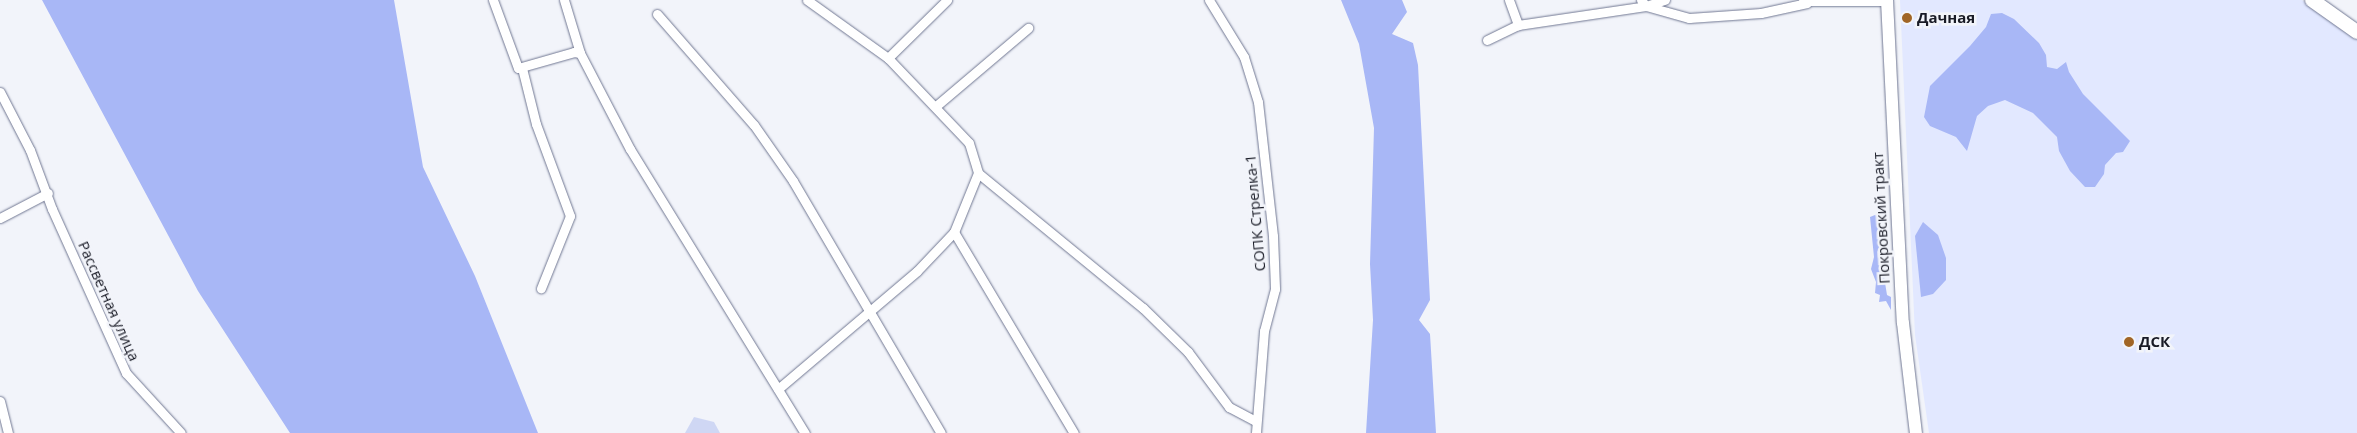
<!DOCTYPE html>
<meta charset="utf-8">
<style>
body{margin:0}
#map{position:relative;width:2357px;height:433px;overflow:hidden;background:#f2f4fa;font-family:"Open Sans",sans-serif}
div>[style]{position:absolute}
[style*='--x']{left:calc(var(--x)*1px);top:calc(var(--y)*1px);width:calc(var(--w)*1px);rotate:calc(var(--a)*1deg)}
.built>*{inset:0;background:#e2e8ff}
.green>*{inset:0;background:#cfd7f4}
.water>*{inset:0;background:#a8b7f6}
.roads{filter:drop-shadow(0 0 1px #707792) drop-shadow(0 0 1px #707792)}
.street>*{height:9px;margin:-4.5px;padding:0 4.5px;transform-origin:4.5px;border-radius:4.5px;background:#fff}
.secondary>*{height:12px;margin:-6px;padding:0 6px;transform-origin:6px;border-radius:6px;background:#fff}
.primary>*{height:14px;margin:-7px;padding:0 7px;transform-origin:7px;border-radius:7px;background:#fff}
.dots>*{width:14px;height:14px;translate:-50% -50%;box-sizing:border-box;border:2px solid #f2f4fa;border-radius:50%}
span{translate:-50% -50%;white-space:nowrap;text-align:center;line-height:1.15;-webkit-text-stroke:5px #f2f4fa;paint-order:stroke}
.poi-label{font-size:15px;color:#191b26;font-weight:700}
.left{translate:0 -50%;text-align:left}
.street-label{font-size:15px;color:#191b26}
</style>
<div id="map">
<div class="built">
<div style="clip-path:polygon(1900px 0,2302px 0,2357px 39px,2357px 433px,1929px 433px,1915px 335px)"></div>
</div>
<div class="green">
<div style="clip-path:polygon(694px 417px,714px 422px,720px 433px,685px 433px)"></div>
</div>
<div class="water">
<div style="clip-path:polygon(42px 0,394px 0,423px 167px,475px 276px,538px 433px,290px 433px,198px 291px)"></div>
<div style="clip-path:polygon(1341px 0,1402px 0,1407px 12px,1392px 34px,1413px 43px,1418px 65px,1430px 300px,1419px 320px,1430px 334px,1436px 433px,1366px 433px,1373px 320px,1370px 264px,1374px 128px,1359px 44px)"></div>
<div style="clip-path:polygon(2002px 13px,2014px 19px,2039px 43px,2046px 55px,2047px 67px,2057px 69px,2066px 62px,2069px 72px,2083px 94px,2130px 141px,2123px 152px,2116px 153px,2105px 165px,2104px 174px,2095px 187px,2085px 187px,2070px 171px,2059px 151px,2057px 137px,2033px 113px,2005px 100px,1988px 106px,1977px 116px,1967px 151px,1956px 137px,1930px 126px,1924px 117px,1930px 86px,1970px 46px,1986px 27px,1991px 14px)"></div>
<div style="clip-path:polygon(1880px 213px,1883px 248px,1880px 250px,1884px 256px,1881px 258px,1887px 295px,1891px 297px,1891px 310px,1886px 301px,1879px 302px,1880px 295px,1875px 293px,1876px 282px,1871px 269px,1874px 257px,1870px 217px)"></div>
<div style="clip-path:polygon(1923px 222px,1938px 235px,1946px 258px,1946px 280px,1933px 294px,1921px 297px,1915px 236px)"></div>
</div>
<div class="roads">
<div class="street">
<div style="--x:493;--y:0;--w:72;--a:69.8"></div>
<div style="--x:518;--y:68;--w:58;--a:-15.9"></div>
<div style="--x:574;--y:52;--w:6;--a:9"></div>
<div style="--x:580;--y:53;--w:108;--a:62.5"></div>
<div style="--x:630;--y:149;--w:334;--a:58.4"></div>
<div style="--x:564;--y:0;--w:55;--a:73.2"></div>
<div style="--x:807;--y:0;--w:100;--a:35.6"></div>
<div style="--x:888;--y:58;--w:117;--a:46.4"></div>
<div style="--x:969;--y:143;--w:31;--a:73"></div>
<div style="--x:978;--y:173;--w:64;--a:112.1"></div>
<div style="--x:1209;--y:0;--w:67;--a:58.4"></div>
<div style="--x:1244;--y:57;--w:47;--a:72.7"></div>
<div style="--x:1258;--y:102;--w:135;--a:83.6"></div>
<div style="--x:1273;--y:236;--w:53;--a:87.8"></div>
<div style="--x:1275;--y:289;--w:43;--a:104.7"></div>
<div style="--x:1264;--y:331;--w:102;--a:94.5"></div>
<div style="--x:1509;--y:0;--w:27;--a:70"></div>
<div style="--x:1641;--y:0;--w:8;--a:50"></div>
<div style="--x:1646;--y:6;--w:45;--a:15.6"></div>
<div style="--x:1689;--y:18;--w:72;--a:-4"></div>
<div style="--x:1761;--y:13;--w:47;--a:-12.3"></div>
<div style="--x:1803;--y:1;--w:84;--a:0"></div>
<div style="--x:657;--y:14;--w:147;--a:48.9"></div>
<div style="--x:754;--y:125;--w:68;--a:55.1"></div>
<div style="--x:793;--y:181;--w:292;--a:59.6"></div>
<div style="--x:1487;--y:40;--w:34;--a:-26"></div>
<div style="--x:1518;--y:25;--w:129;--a:-8.4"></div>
<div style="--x:1646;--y:6;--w:20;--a:-18"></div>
<div style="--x:888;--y:58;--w:83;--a:-44.5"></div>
<div style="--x:522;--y:68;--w:58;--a:76"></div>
<div style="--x:536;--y:124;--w:98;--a:69.7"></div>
<div style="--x:570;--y:216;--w:78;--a:111.9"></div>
<div style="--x:0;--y:92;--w:65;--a:62.7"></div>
<div style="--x:30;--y:150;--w:63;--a:69.6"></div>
<div style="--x:52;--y:209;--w:180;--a:65.7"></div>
<div style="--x:126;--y:373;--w:81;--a:47.5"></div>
<div style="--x:936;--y:106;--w:121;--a:-40.3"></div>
<div style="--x:978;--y:173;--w:213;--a:39.3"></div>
<div style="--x:1143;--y:308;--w:63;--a:44.4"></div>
<div style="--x:1188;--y:352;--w:69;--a:53.3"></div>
<div style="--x:1229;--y:407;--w:30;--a:28"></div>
<div style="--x:0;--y:218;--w:54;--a:-27.5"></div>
<div style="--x:778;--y:389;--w:182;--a:-40.3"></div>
<div style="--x:917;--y:271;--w:54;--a:-46.5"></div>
<div style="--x:954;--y:232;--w:234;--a:59.2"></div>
<div style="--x:0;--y:401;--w:33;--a:76"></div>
</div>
<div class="secondary">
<div style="--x:1887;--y:0;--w:323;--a:87.2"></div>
<div style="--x:1903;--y:323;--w:111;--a:83.3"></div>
</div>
<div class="primary">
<div style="--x:2312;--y:0;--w:55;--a:35.4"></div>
</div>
</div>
<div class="dots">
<div style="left:1907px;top:18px;background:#a06526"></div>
<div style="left:2129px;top:342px;background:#a06526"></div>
</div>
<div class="poi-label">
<span class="left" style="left:1917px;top:18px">Дачная</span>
<span class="left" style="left:2139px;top:342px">ДСК</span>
</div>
<div class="street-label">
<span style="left:1255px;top:213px;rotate:-95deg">СОПК Стрелка-1</span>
<span style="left:1881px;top:218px;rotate:-93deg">Покровский тракт</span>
<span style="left:109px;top:301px;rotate:66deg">Рассветная улица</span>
</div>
</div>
